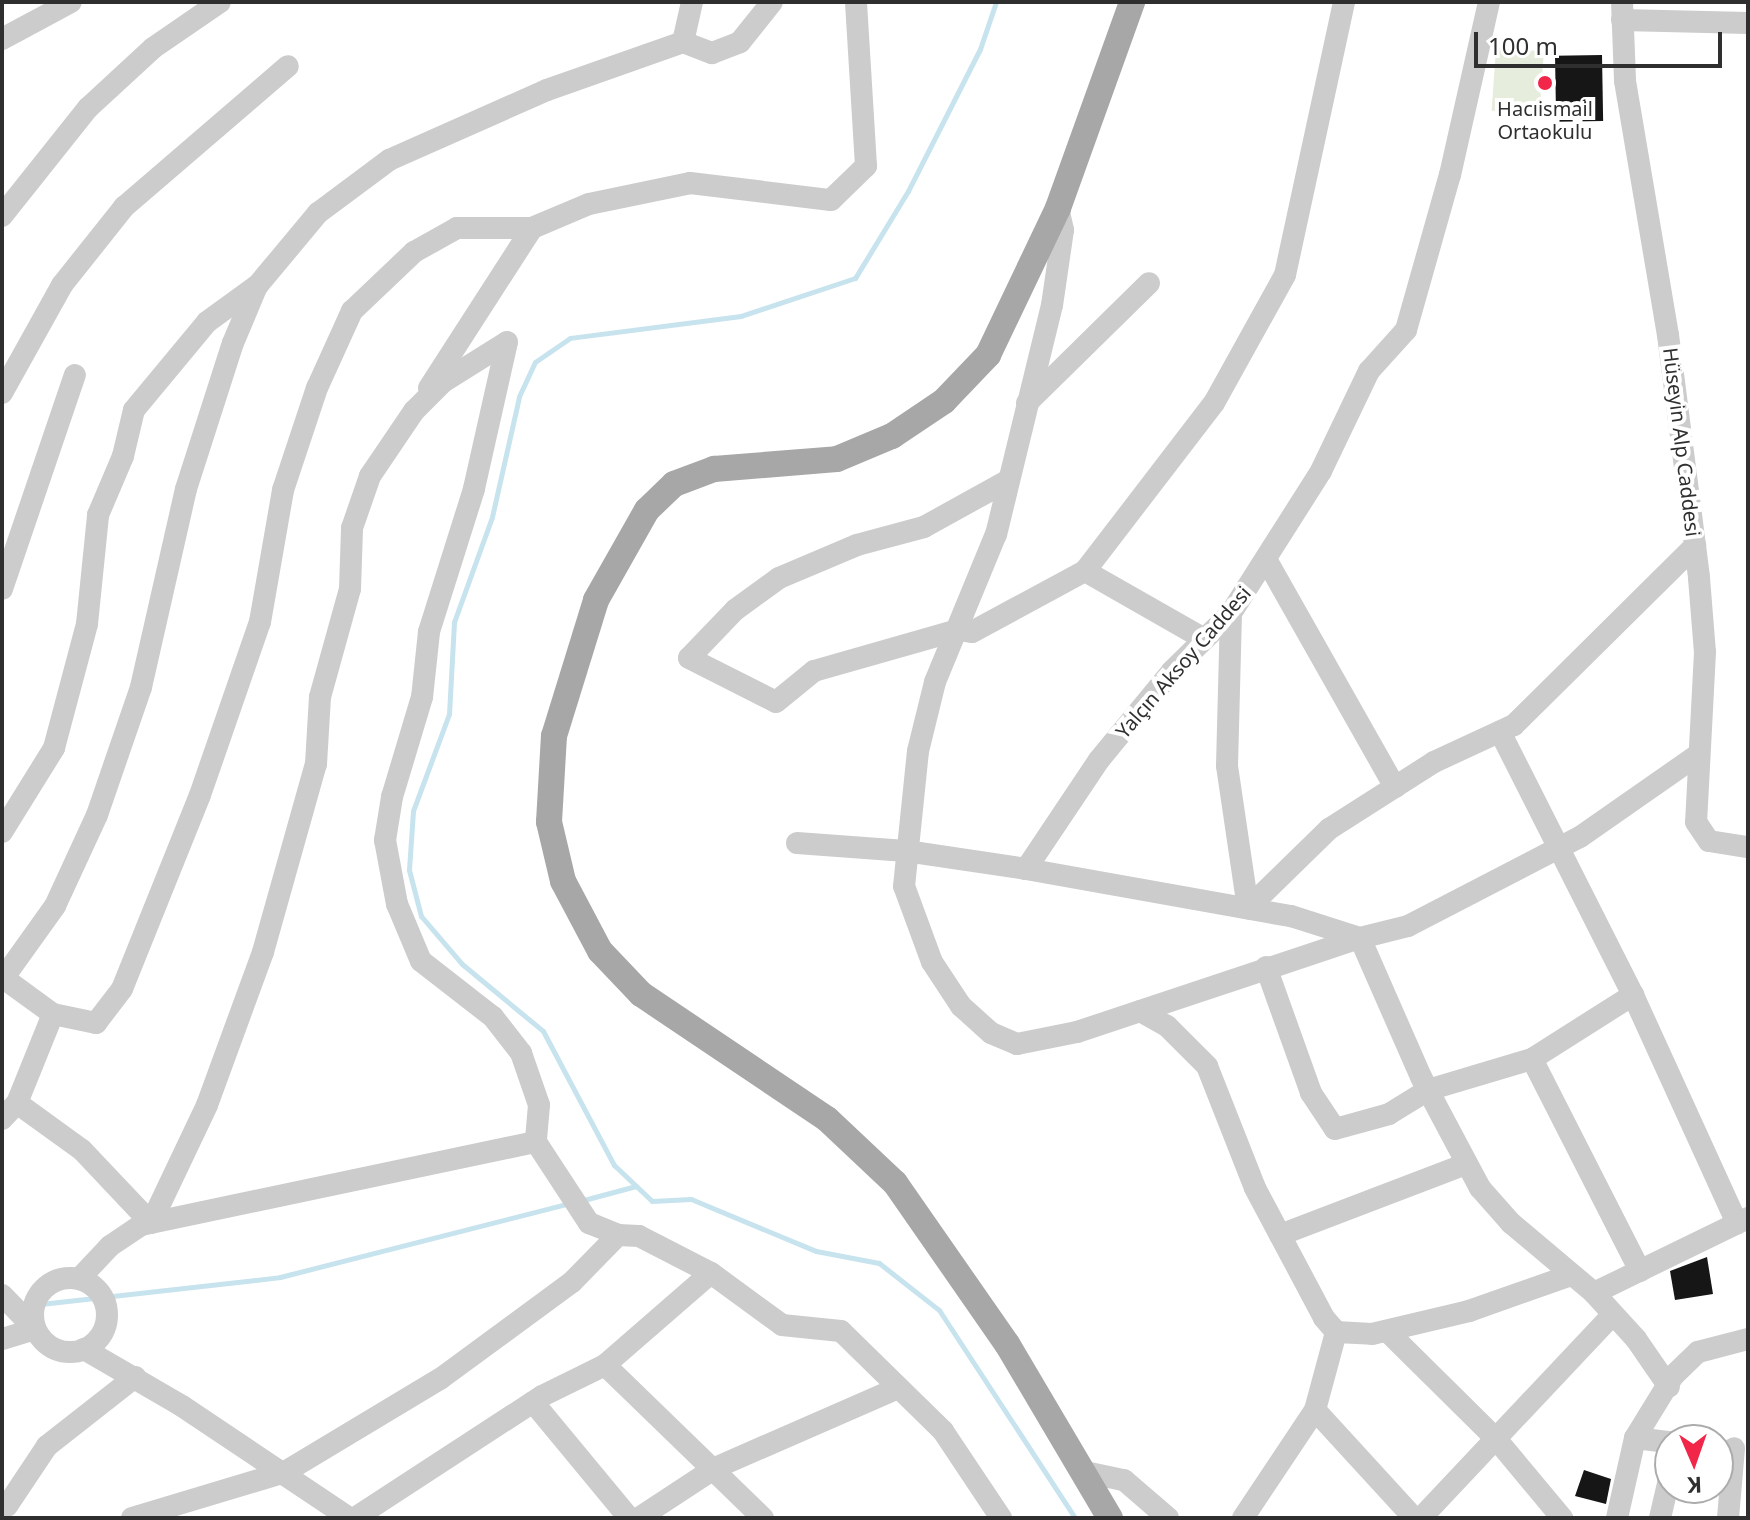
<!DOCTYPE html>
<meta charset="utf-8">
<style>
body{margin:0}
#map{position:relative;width:1750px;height:1520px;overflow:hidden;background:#fff;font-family:"Noto Sans",sans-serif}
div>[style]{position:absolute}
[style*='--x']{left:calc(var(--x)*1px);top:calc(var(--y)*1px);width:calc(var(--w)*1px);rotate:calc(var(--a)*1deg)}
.green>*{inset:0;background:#e7eddc;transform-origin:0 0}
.stream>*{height:5px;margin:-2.5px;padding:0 2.5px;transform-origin:2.5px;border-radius:2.5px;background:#c7e3ee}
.building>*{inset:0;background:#161616;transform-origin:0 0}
.minor>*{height:22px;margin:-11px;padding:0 11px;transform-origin:11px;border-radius:11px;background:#ccc}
.minor>.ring{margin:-11px;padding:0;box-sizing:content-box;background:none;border:22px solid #ccc;border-radius:50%}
.major>*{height:26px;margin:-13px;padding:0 13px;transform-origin:13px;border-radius:13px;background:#a7a7a7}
.dots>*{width:22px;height:22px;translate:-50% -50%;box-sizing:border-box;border:4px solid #fff;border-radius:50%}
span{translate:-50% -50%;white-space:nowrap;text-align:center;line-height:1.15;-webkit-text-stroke:8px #fff;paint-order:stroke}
.poi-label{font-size:20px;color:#2f2f2f}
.street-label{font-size:20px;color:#2f2f2f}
.frame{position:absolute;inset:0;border:4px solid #2f2f2f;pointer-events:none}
.north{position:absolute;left:1654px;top:1424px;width:80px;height:80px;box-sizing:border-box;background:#fff;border:2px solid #acacac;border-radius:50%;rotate:178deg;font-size:22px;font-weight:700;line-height:32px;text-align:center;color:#2f2f2f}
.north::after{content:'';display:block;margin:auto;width:28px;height:36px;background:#f12649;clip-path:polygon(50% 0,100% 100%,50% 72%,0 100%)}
.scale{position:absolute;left:1474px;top:32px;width:248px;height:36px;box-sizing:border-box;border:4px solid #2f2f2f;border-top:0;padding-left:10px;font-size:24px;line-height:28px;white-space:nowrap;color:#2f2f2f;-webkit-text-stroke:6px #fff;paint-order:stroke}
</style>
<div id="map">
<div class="green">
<div style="left:1496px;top:48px;width:48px;height:63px;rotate:4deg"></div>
</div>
<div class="stream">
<div style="--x:996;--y:2;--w:50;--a:108.8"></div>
<div style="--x:980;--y:49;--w:159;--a:116.9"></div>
<div style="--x:908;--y:191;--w:102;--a:121.3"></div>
<div style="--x:855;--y:278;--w:120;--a:161.6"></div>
<div style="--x:741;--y:316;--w:172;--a:172.7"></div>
<div style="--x:570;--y:338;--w:42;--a:145.6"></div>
<div style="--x:535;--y:362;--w:38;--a:115"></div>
<div style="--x:519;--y:397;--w:123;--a:102.7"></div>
<div style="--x:492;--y:517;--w:112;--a:109.9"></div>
<div style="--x:454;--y:622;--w:92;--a:93.1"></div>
<div style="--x:449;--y:714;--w:103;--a:110.4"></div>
<div style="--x:413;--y:811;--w:59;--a:93.9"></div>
<div style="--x:409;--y:870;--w:48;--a:75.4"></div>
<div style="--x:421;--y:916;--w:63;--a:49.5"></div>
<div style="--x:462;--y:964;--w:105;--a:39.6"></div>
<div style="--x:543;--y:1031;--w:152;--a:62.1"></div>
<div style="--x:614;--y:1165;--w:52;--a:43.5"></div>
<div style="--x:652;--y:1201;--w:39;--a:-3"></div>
<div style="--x:691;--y:1199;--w:135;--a:22.6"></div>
<div style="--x:816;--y:1251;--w:64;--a:10.8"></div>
<div style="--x:879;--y:1263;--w:76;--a:38.1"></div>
<div style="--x:939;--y:1310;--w:249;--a:56.8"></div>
<div style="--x:580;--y:1201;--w:58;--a:-15"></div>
<div style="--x:23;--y:1306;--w:259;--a:-6.4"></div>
<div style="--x:280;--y:1277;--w:299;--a:-14.3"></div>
</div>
<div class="building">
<div style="left:1602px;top:55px;width:66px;height:47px;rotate:89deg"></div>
<div style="clip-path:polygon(1707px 1257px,1713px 1294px,1675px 1300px,1670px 1271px)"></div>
<div style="clip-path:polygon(1584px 1470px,1611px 1479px,1606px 1504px,1575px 1496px)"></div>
</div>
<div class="minor">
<div style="--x:1622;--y:2;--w:79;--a:87.8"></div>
<div style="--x:1625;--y:81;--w:258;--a:80.4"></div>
<div style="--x:1668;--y:335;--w:245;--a:82.7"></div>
<div style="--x:1699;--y:578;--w:74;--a:85.4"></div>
<div style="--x:1705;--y:652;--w:170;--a:93"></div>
<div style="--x:1696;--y:822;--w:23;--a:56"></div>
<div style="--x:1709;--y:841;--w:39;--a:9"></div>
<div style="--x:1622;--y:20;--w:126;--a:1.4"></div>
<div style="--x:2;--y:39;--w:78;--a:-28.2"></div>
<div style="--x:683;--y:42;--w:31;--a:21"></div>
<div style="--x:712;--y:53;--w:30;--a:-21"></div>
<div style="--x:740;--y:42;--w:51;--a:-51.3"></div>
<div style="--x:1058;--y:208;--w:23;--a:77"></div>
<div style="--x:1063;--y:230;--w:76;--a:98.3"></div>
<div style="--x:1052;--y:305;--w:236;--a:103.7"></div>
<div style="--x:996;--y:534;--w:160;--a:112.4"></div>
<div style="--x:935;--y:682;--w:71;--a:103.8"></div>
<div style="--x:918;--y:751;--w:136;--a:95.9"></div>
<div style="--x:904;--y:886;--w:81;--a:69.8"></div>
<div style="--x:932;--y:962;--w:53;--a:56.6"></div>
<div style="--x:961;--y:1006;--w:40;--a:42"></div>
<div style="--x:991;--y:1033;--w:28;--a:23"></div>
<div style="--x:1017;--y:1044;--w:61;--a:-11.3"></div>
<div style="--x:1077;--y:1032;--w:298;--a:-18.4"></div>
<div style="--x:1360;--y:938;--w:152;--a:66.3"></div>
<div style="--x:1421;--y:1077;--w:126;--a:62"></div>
<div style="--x:1480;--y:1188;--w:47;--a:48.5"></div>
<div style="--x:1511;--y:1223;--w:109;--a:40.1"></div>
<div style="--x:1594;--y:1293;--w:62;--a:47.6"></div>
<div style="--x:1636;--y:1339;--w:58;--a:55.5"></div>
<div style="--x:2;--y:216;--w:138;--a:-51.5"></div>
<div style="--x:88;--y:108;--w:88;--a:-42.7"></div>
<div style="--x:153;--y:48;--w:81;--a:-34.5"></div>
<div style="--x:429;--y:388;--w:190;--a:-57.2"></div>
<div style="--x:532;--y:228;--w:62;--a:-22.8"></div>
<div style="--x:589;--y:204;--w:103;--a:-11.7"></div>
<div style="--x:690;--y:183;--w:142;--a:6.9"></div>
<div style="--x:831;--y:200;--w:49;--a:-44.2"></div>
<div style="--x:866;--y:166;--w:164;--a:-93.5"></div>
<div style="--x:2;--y:393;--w:124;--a:-60.9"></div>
<div style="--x:62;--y:285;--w:100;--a:-51.5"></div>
<div style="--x:124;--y:207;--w:216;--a:-40.7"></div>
<div style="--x:1027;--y:403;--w:171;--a:-44.5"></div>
<div style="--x:1009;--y:480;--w:97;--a:151.1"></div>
<div style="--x:924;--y:527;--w:69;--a:165"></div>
<div style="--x:857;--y:545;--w:85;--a:157.1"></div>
<div style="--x:779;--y:578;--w:54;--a:144"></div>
<div style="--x:735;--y:610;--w:66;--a:133.8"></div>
<div style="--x:689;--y:658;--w:97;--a:26.8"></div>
<div style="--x:776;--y:702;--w:49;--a:-39.2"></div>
<div style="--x:814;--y:671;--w:150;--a:-15.9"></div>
<div style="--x:958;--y:630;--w:14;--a:8"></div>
<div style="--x:972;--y:632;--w:128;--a:-28.4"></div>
<div style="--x:1085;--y:571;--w:137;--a:29.7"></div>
<div style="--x:1267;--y:561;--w:260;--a:60.5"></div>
<div style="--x:1085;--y:571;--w:212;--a:-52.5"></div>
<div style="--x:1214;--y:403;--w:146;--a:-61"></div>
<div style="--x:1285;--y:275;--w:279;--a:-77.8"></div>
<div style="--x:2;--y:589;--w:226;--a:-71.2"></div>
<div style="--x:1231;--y:613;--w:153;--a:91.5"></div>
<div style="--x:1227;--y:766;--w:144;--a:81.6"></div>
<div style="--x:2;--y:832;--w:99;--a:-58.2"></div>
<div style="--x:54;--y:748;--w:128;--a:-75.1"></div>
<div style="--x:87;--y:624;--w:110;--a:-84.2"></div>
<div style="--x:98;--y:515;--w:64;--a:-67"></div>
<div style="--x:123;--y:456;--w:47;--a:-76.6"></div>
<div style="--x:134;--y:410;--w:114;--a:-50.3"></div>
<div style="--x:207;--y:322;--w:63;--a:-36"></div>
<div style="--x:258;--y:285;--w:94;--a:-50.2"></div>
<div style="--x:318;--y:213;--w:89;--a:-36.7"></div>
<div style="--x:389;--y:160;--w:173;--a:-23.9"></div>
<div style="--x:547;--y:90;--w:144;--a:-19.4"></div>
<div style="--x:683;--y:42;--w:41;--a:-77.3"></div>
<div style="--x:797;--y:843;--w:109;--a:4.2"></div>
<div style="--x:906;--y:851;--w:121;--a:8.5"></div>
<div style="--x:1026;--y:869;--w:269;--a:10.1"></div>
<div style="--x:1291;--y:916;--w:72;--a:17.7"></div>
<div style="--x:1360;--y:938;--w:49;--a:-14"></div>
<div style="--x:1408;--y:926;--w:194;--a:-27.4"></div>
<div style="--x:1580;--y:837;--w:145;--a:-34.9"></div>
<div style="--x:1026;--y:869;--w:131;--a:-56.2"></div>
<div style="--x:1099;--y:760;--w:115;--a:-50.6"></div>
<div style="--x:1172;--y:671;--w:83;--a:-44.5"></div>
<div style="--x:1231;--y:613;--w:168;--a:-57.6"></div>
<div style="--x:1321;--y:471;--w:111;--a:-64.4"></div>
<div style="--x:1369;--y:371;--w:55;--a:-47.9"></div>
<div style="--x:1406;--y:330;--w:161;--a:-74.2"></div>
<div style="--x:1450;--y:175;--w:177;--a:-77.3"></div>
<div style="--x:1248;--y:908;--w:113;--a:-44.3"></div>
<div style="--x:1329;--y:829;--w:125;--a:-32.5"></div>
<div style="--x:1434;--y:762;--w:88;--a:-24.8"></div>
<div style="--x:1514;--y:725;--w:255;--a:-44.7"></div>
<div style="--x:1266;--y:967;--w:134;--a:70.3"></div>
<div style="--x:1311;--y:1093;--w:43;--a:56.3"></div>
<div style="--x:1335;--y:1129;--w:56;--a:-15.5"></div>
<div style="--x:1389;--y:1114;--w:46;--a:-31.6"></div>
<div style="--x:1428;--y:1090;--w:109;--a:-16.6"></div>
<div style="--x:1532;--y:1059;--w:120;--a:-32.4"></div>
<div style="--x:1633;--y:995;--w:295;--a:-116.8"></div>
<div style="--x:2;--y:977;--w:63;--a:36"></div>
<div style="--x:53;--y:1014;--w:44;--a:11.8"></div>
<div style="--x:96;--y:1023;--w:43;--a:-52.6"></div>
<div style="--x:122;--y:989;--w:209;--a:-68.1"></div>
<div style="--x:200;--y:795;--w:183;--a:-70.9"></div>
<div style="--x:260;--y:622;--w:134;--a:-80.1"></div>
<div style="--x:283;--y:490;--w:108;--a:-71.6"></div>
<div style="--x:317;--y:388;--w:85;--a:-65.6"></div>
<div style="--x:352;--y:311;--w:86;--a:-43.6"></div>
<div style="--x:414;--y:252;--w:49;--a:-29.2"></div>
<div style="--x:457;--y:228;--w:75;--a:0"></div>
<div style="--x:2;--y:980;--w:91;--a:-54.4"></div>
<div style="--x:55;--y:906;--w:100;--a:-65.2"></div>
<div style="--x:97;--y:815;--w:135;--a:-71"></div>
<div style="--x:141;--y:687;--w:203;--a:-77.2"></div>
<div style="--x:186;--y:489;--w:153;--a:-72.2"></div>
<div style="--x:233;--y:343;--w:62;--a:-67.2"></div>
<div style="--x:1633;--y:995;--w:251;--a:65.5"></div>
<div style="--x:1140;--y:1011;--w:31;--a:29"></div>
<div style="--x:1167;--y:1026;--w:57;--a:45"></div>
<div style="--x:1207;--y:1066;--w:131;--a:68.5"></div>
<div style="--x:1255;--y:1188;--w:147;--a:62"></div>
<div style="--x:1324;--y:1318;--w:18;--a:49"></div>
<div style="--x:1336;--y:1332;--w:36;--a:3"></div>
<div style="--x:1372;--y:1334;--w:100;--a:-13.3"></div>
<div style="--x:1469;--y:1311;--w:108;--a:-19.4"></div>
<div style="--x:1532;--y:1059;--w:238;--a:63"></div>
<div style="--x:17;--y:1103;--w:80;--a:35.9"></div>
<div style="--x:82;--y:1150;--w:100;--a:46.6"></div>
<div style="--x:151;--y:1223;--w:131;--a:-64.6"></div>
<div style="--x:207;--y:1105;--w:163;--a:-69.9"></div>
<div style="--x:263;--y:952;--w:195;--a:-74.3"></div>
<div style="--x:316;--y:764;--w:67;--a:-86.6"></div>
<div style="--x:320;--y:697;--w:112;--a:-74.5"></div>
<div style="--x:350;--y:589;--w:61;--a:-88.1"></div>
<div style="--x:352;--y:528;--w:55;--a:-70.9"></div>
<div style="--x:370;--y:476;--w:78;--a:-55.9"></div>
<div style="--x:414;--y:411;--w:41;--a:-45"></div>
<div style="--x:443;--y:382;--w:75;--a:-32"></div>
<div style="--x:507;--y:342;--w:151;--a:102.7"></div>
<div style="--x:474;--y:489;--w:150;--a:107.5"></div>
<div style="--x:429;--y:632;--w:65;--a:96.1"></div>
<div style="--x:422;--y:697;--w:104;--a:106.7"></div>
<div style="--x:392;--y:797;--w:44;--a:99.2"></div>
<div style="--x:385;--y:840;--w:65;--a:79.4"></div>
<div style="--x:397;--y:904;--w:62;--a:67.2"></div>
<div style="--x:421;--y:961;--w:91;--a:37.9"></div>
<div style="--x:493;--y:1017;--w:46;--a:52.1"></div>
<div style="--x:521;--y:1053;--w:55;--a:70.9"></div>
<div style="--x:539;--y:1105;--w:37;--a:95"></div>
<div style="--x:2;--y:1119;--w:22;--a:-47"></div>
<div style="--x:17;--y:1103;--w:96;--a:-68"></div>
<div style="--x:1280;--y:1235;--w:199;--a:-20.9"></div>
<div class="ring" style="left:33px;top:1278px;width:52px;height:52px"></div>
<div style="--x:79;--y:1279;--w:45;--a:-46.8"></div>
<div style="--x:110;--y:1246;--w:37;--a:-34"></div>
<div style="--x:141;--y:1225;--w:404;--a:-11.9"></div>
<div style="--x:536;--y:1142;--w:97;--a:56.8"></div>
<div style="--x:589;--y:1223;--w:31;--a:22"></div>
<div style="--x:618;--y:1235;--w:21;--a:3"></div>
<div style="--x:639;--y:1236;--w:81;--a:27.2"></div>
<div style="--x:711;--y:1273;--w:88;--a:36.2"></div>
<div style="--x:782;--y:1325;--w:59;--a:5.8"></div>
<div style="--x:841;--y:1331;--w:143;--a:44.4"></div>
<div style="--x:943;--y:1431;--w:105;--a:56.3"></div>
<div style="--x:1594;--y:1293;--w:171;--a:-26"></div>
<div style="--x:2;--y:1295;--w:47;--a:45.9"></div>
<div style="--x:35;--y:1329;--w:34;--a:163"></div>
<div style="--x:1387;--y:1331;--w:155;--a:44.7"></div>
<div style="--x:1497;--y:1440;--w:102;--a:50.2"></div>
<div style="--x:84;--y:1349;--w:113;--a:30.2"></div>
<div style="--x:182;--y:1406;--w:201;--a:33.8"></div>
<div style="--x:605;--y:1365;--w:220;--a:44.1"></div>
<div style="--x:533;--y:1402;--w:151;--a:50.4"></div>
<div style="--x:1315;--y:1410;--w:147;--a:47.5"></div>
<div style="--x:1635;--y:1438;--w:73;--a:-58.5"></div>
<div style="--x:1673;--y:1376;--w:35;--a:-44"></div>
<div style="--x:1698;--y:1352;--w:52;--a:-14.6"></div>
<div style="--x:1085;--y:1472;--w:40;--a:12"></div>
<div style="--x:1124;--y:1480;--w:58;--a:40.8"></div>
<div style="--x:7;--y:1506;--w:72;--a:-56.3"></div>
<div style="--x:47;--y:1446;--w:112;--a:-38.1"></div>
<div style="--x:132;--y:1518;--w:160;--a:-16.7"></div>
<div style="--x:285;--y:1472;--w:181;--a:-31"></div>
<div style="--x:440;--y:1379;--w:164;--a:-36.3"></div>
<div style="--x:572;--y:1282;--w:66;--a:-45.6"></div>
<div style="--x:355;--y:1518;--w:223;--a:-33.1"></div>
<div style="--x:542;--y:1396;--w:70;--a:-26.2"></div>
<div style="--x:605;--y:1365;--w:140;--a:-41"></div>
<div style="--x:639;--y:1518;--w:91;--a:-33.3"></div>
<div style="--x:715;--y:1468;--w:197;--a:-23.6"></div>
<div style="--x:1243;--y:1518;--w:130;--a:-56.3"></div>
<div style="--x:1315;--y:1410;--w:81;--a:-74.9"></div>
<div style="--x:1421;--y:1518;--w:280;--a:-46.7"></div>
<div style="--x:1617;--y:1518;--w:82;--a:-77.3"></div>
<div style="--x:1635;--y:1438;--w:35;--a:7"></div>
<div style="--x:1660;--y:1518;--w:44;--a:-76.9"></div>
<div style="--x:1728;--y:1518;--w:70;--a:-85.1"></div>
</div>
<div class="major">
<div style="--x:1110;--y:1518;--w:202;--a:-120.6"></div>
<div style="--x:1007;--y:1344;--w:196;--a:-124.8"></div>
<div style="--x:895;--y:1183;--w:93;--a:-136.7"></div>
<div style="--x:827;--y:1119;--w:224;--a:-146.1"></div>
<div style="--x:641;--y:994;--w:59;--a:-133.6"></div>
<div style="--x:600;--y:951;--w:79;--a:-117.9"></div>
<div style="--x:563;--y:881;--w:61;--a:-103.3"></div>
<div style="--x:549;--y:822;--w:86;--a:-86.7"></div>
<div style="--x:554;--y:736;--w:142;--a:-72.8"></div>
<div style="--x:596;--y:600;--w:103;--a:-60.5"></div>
<div style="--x:647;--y:510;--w:37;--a:-44"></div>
<div style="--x:674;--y:484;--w:43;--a:-20.6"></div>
<div style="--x:714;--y:469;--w:123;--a:-4.6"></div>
<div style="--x:837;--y:459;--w:60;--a:-22.7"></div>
<div style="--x:892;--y:436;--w:63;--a:-33.9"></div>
<div style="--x:944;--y:401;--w:64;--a:-46.3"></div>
<div style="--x:988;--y:355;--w:163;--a:-64.5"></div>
<div style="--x:1058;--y:208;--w:219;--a:-70.2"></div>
</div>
<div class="dots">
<div style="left:1545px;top:83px;background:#f12649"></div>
</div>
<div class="poi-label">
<span style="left:1545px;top:120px">Hacıismail<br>Ortaokulu</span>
</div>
<div class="street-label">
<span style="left:1682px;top:442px;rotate:83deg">Hüseyin Alp Caddesi</span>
<span style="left:1183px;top:662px;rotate:-49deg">Yalçın Aksoy Caddesi</span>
</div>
<div class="frame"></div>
<div class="north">K</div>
<div class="scale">100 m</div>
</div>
